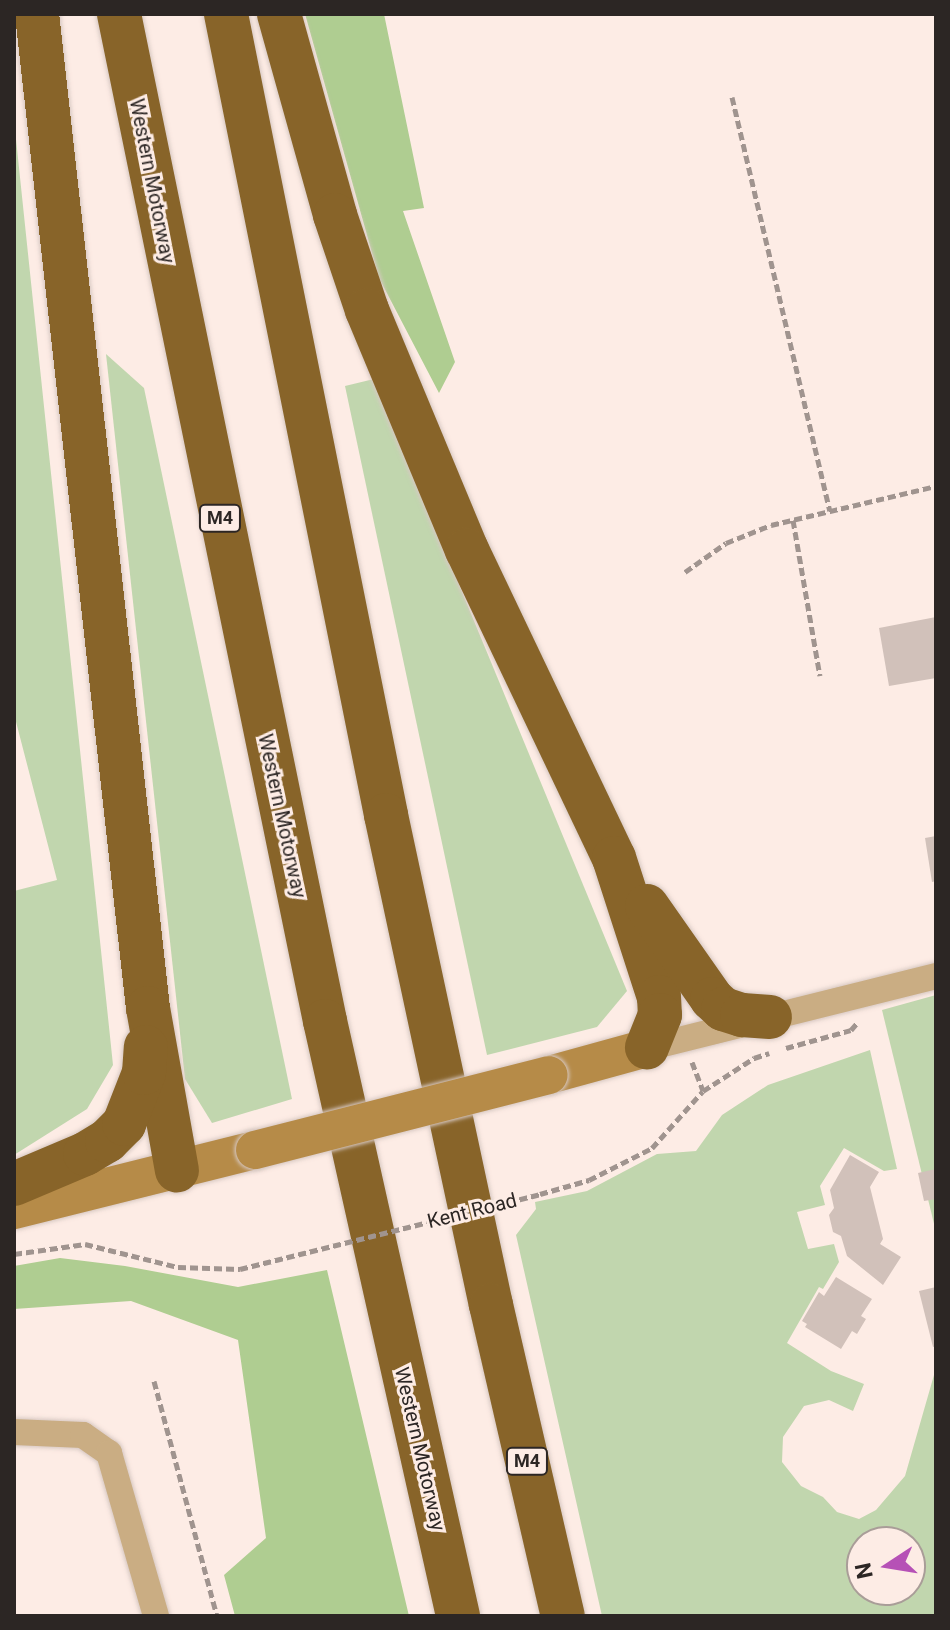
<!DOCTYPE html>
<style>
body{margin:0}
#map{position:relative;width:950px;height:1630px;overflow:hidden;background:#fdece5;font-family:Roboto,sans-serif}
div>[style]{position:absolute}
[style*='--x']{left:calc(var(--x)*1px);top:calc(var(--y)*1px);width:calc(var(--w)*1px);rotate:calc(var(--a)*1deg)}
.green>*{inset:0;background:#c1d6ae}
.forest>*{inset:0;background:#afcd91}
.building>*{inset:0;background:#d1c1ba}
.path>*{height:5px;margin-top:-2.5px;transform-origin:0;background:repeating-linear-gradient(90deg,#a0948f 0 8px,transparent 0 12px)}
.roads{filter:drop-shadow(0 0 2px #d7c8c2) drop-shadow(0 0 2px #d7c8c2)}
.minor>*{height:26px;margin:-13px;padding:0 13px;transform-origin:13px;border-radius:13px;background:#caad83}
.secondary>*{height:38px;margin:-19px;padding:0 19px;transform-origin:19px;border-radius:19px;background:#b68b48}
.motorway>*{height:44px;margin:-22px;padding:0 22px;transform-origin:22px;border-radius:22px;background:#886429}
.path-bridge>*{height:5px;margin-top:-2.5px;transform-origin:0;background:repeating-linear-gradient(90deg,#a0948f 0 8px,transparent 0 12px)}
.bridges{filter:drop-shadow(0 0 2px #d7c8c2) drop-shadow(0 0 2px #d7c8c2)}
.secondary-bridge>*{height:38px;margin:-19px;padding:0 19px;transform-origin:19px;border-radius:19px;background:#b68b48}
span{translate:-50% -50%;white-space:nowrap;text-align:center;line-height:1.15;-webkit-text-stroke:6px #fdece5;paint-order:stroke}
.shield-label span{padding:2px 6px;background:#fdece5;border:2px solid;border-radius:6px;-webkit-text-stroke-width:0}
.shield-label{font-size:18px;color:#2c2624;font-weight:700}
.street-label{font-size:20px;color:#2c2624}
.frame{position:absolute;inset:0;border:16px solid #2c2624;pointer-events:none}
.north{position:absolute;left:846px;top:1526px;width:80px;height:80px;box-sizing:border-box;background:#fdece5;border:2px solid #a99d98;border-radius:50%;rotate:258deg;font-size:22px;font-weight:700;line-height:32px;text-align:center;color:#2c2624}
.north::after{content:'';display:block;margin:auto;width:28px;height:36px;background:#b651b6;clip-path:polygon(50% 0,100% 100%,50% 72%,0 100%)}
</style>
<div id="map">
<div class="green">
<div style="clip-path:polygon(14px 120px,113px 1065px,87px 1109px,14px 1155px,14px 891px,57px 880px,14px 714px)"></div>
<div style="clip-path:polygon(106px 354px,144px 388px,292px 1099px,212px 1123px,185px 1079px)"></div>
<div style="clip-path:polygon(374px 379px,627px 991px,597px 1027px,487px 1055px,345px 386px)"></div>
<div style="clip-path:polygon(936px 995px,936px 1232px,882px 1010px)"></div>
<div style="clip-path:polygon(evenodd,870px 1050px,897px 1169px,884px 1171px,844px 1148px,820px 1186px,825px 1205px,797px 1212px,808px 1249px,834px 1244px,839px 1262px,823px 1289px,819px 1287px,787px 1343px,831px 1371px,864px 1384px,853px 1411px,829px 1400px,804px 1406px,783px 1437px,782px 1462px,801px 1486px,823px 1497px,837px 1512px,859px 1519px,876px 1510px,905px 1476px,936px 1368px,936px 1616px,602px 1616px,516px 1235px,536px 1209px,535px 1202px,587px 1191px,657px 1154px,696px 1151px,722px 1115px,768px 1085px,870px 1050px,862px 1542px,910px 1542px,910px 1590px,862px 1590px,862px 1542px)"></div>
</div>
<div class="forest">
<div style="clip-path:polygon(305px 14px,384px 14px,424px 208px,403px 211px,455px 362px,439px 393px,379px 278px)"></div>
<div style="clip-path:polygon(60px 1258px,125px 1266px,238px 1287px,327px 1270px,409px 1616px,235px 1616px,224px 1575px,266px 1538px,238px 1340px,131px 1301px,14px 1309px,14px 1266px)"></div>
</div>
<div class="building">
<div style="clip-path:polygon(936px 617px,936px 678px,889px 686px,879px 628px)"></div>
<div style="clip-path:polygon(936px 836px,936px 881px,932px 882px,925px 838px)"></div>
<div style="clip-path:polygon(850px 1155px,879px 1172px,870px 1187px,883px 1239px,880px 1244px,901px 1257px,883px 1285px,847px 1256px,841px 1236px,833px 1232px,829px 1215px,834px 1208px,830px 1190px)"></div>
<div style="clip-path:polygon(936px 1169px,936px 1199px,924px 1201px,918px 1173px)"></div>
<div style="clip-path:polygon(836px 1277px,872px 1299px,861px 1316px,866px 1319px,857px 1334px,852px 1331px,841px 1349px,805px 1327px,807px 1324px,802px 1321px,819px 1292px,824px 1296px)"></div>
<div style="clip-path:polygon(936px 1287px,936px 1346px,933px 1347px,919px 1291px)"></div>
</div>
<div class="path">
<div style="--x:732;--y:97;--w:425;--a:76.7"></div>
<div style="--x:793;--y:520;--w:158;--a:80.2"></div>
<div style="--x:685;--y:572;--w:50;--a:-35.3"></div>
<div style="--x:726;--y:543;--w:48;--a:-21.8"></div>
<div style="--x:771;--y:525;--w:170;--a:-13.3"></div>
<div style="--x:786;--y:1048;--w:67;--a:-15.5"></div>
<div style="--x:851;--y:1030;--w:11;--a:-49"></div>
<div style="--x:692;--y:1062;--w:31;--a:69"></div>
<div style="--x:540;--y:1194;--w:51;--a:-15.9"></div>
<div style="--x:589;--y:1180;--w:71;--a:-26.9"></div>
<div style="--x:652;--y:1148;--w:76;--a:-48.2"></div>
<div style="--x:703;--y:1091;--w:61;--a:-32.9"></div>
<div style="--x:754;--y:1058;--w:16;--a:-18"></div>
<div style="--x:14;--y:1254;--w:72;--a:-8"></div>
<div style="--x:85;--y:1244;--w:96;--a:13.9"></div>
<div style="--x:178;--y:1267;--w:62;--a:1.8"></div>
<div style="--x:154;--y:1381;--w:243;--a:75"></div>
</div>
<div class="roads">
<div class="minor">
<div style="--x:647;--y:1048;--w:298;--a:-14"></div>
<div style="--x:14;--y:1432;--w:69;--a:2.5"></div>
<div style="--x:83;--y:1435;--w:32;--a:35"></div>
<div style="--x:109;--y:1453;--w:170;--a:73.9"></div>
</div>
<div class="secondary">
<div style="--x:549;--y:1075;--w:102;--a:-15.4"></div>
<div style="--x:14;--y:1210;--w:248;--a:-14"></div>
</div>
<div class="motorway">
<div style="--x:37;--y:14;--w:1000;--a:83.63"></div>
<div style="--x:148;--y:1008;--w:165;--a:79.9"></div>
<div style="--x:119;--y:14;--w:1028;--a:78.44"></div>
<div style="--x:325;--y:1021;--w:610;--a:77.4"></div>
<div style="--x:226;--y:14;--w:817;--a:78.7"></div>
<div style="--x:386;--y:815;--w:501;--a:77.91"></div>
<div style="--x:491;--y:1305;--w:319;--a:77"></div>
<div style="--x:279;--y:14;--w:209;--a:74.4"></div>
<div style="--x:335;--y:215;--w:100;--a:71.4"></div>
<div style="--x:367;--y:310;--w:260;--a:67.4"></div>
<div style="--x:467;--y:550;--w:341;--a:64.5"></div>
<div style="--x:614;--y:858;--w:146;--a:72.1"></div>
<div style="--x:659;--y:997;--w:18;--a:87"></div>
<div style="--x:660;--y:1015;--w:35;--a:112"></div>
<div style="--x:647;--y:906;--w:113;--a:55"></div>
<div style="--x:712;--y:999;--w:15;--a:42"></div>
<div style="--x:723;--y:1009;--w:20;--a:18"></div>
<div style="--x:742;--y:1015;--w:28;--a:4"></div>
<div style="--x:14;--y:1184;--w:77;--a:-22.9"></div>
<div style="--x:85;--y:1154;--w:26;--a:-31"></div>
<div style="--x:107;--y:1141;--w:24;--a:-45"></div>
<div style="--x:124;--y:1124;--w:55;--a:-68.6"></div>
<div style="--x:144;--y:1073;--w:26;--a:-86"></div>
</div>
</div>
<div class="path-bridge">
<div style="--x:240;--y:1269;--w:309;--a:-14"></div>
</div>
<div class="bridges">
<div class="secondary-bridge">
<div style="--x:255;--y:1150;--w:303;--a:-14.3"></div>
</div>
</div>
<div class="shield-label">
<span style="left:220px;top:518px">M4</span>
<span style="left:527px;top:1461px">M4</span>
</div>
<div class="street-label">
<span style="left:152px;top:181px;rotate:79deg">Western Motorway</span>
<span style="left:282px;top:816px;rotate:78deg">Western Motorway</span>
<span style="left:472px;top:1211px;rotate:-14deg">Kent Road</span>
<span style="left:420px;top:1449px;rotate:77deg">Western Motorway</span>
</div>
<div class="frame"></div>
<div class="north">N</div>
</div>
